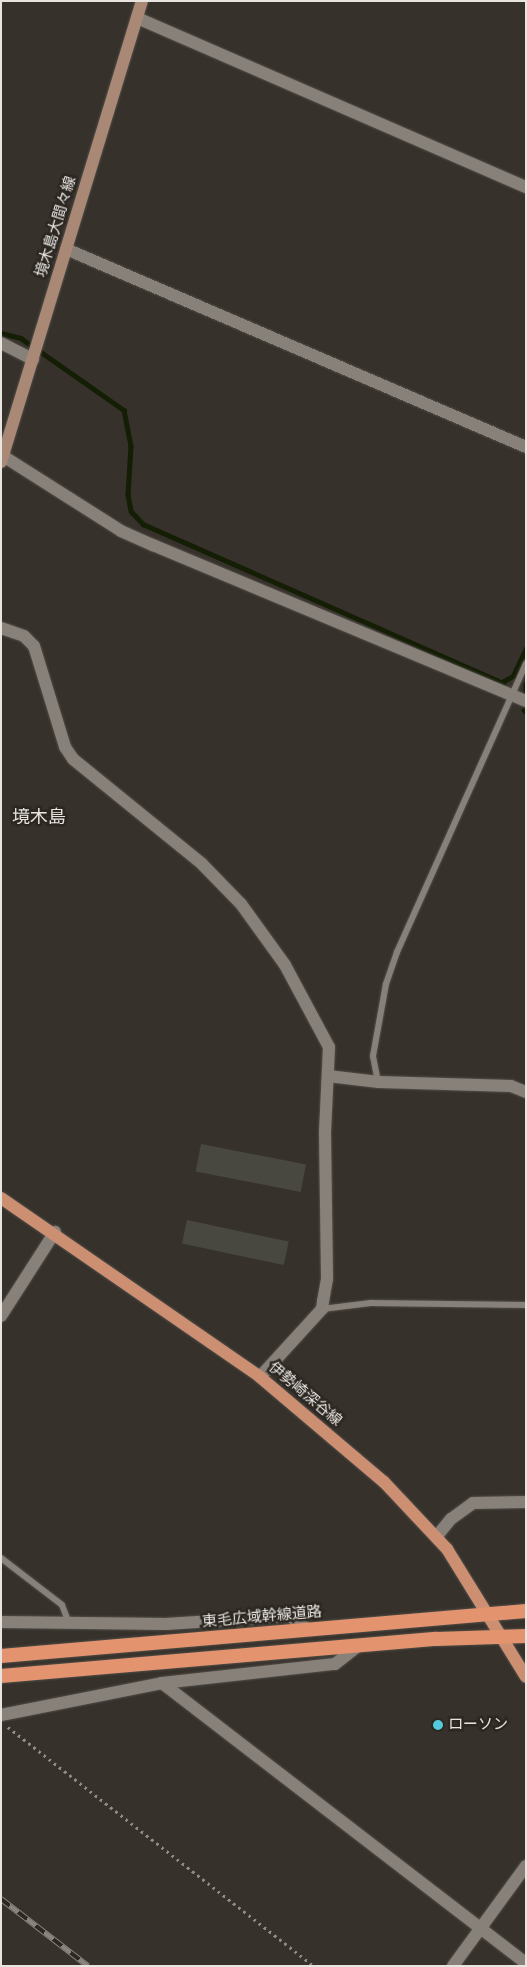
<!DOCTYPE html>
<meta charset="utf-8">
<style>
body{margin:0}
#map{position:relative;width:527px;height:1967px;overflow:hidden;background:#36312b;font-family:Figtree,"Noto Sans JP",sans-serif}
div>[style]{position:absolute}
[style*='--x']{left:calc(var(--x)*1px);top:calc(var(--y)*1px);width:calc(var(--w)*1px);rotate:calc(var(--a)*1deg)}
.stream>*{height:4.5px;margin:-2.25px;padding:0 2.25px;transform-origin:2.25px;border-radius:2.25px;background:#141e04}
.building>*{inset:0;background:#494840;transform-origin:0 0}
.path>*{height:2.5px;margin-top:-1.25px;transform-origin:0;background:repeating-linear-gradient(90deg,#8f8b86 0 2.5px,transparent 0 6.5px)}
.roads{filter:drop-shadow(0 0 1px #524e49) drop-shadow(0 0 1px #524e49)}
.service>*{height:6px;margin:-3px;padding:0 3px;transform-origin:3px;border-radius:3px;background:#87817a}
.minor>*{height:12px;margin:-6px;padding:0 6px;transform-origin:6px;border-radius:6px;background:#87817a}
.secondary>*{height:12px;margin:-6px;padding:0 6px;transform-origin:6px;border-radius:6px;background:#aa8876}
.primary>*{height:12px;margin:-6px;padding:0 6px;transform-origin:6px;border-radius:6px;background:#cc8f72}
.trunk>*{height:14px;margin:-7px;padding:0 7px;transform-origin:7px;border-radius:7px;background:#e3946f}
.rail>*{height:5.5px;margin-top:-2.75px;transform-origin:0;background:repeating-linear-gradient(90deg,#2c2721 0 11px,#89847f 0 22px);box-sizing:border-box;border-block:1px solid #89847f}
.dots>*{width:14px;height:14px;translate:-50% -50%;box-sizing:border-box;border:2px solid #2c2721;border-radius:50%}
span{translate:-50% -50%;white-space:nowrap;text-align:center;line-height:1.15;-webkit-text-stroke:5px #2c2721;paint-order:stroke}
.street-label{font-size:15px;color:#e8e5e1}
.poi-label{font-size:15px;color:#e8e5e1}
.left{translate:0 -50%;text-align:left}
.quarter-label{font-size:18px;color:#e8e5e1}
.frame{position:absolute;inset:0;border:2px solid #e8e5e1;pointer-events:none}
</style>
<div id="map">
<div class="stream">
<div style="--x:1;--y:333;--w:21;--a:14"></div>
<div style="--x:21;--y:338;--w:126;--a:35"></div>
<div style="--x:124;--y:410;--w:37;--a:79"></div>
<div style="--x:131;--y:446;--w:49;--a:93.5"></div>
<div style="--x:128;--y:495;--w:16;--a:79"></div>
<div style="--x:131;--y:511;--w:18;--a:47"></div>
<div style="--x:143;--y:524;--w:394;--a:23.8"></div>
<div style="--x:502;--y:682;--w:13;--a:-29"></div>
<div style="--x:513;--y:676;--w:31;--a:-65"></div>
<div style="--x:526;--y:684;--w:10;--a:90"></div>
<div style="--x:524;--y:710;--w:3;--a:45"></div>
</div>
<div class="building">
<div style="left:201px;top:1144px;width:107px;height:28px;rotate:11deg"></div>
<div style="left:187px;top:1220px;width:104px;height:24px;rotate:12deg"></div>
</div>
<div class="path">
<div style="--x:8;--y:1727;--w:388;--a:38"></div>
</div>
<div class="roads">
<div class="service">
<div style="--x:378;--y:1082;--w:26;--a:-101"></div>
<div style="--x:373;--y:1056;--w:73;--a:-79.8"></div>
<div style="--x:386;--y:984;--w:34;--a:-71"></div>
<div style="--x:397;--y:952;--w:316;--a:-65.9"></div>
<div style="--x:322;--y:1309;--w:49;--a:-7"></div>
<div style="--x:371;--y:1303;--w:155;--a:0.7"></div>
<div style="--x:1;--y:1558;--w:77;--a:37.6"></div>
<div style="--x:62;--y:1605;--w:19;--a:69"></div>
</div>
<div class="minor">
<div style="--x:137;--y:18;--w:424;--a:23.5"></div>
<div style="--x:66;--y:249;--w:501;--a:23.29"></div>
<div style="--x:1;--y:343;--w:36;--a:27"></div>
<div style="--x:3;--y:456;--w:140;--a:32.4"></div>
<div style="--x:121;--y:531;--w:35;--a:24"></div>
<div style="--x:153;--y:545;--w:404;--a:22.7"></div>
<div style="--x:1;--y:628;--w:24;--a:19"></div>
<div style="--x:24;--y:636;--w:14;--a:45"></div>
<div style="--x:34;--y:646;--w:106;--a:72.9"></div>
<div style="--x:65;--y:747;--w:14;--a:56"></div>
<div style="--x:73;--y:759;--w:166;--a:39.1"></div>
<div style="--x:202;--y:864;--w:56;--a:45.7"></div>
<div style="--x:241;--y:904;--w:75;--a:54.2"></div>
<div style="--x:285;--y:965;--w:93;--a:61.8"></div>
<div style="--x:329;--y:1047;--w:86;--a:92.7"></div>
<div style="--x:325;--y:1133;--w:146;--a:89.2"></div>
<div style="--x:327;--y:1279;--w:22;--a:100"></div>
<div style="--x:323;--y:1301;--w:8;--a:97"></div>
<div style="--x:322;--y:1309;--w:92;--a:132.4"></div>
<div style="--x:328;--y:1076;--w:51;--a:6.7"></div>
<div style="--x:379;--y:1082;--w:132;--a:1.7"></div>
<div style="--x:511;--y:1086;--w:16;--a:22"></div>
<div style="--x:1;--y:1316;--w:100;--a:-57.3"></div>
<div style="--x:437;--y:1536;--w:22;--a:-51"></div>
<div style="--x:451;--y:1519;--w:27;--a:-36"></div>
<div style="--x:473;--y:1503;--w:53;--a:-1.1"></div>
<div style="--x:1;--y:1622;--w:165;--a:0.7"></div>
<div style="--x:166;--y:1624;--w:124;--a:-3.7"></div>
<div style="--x:290;--y:1616;--w:21;--a:37"></div>
<div style="--x:162;--y:1683;--w:459;--a:37.6"></div>
<div style="--x:1;--y:1715;--w:164;--a:-11.2"></div>
<div style="--x:162;--y:1683;--w:174;--a:-6.3"></div>
<div style="--x:335;--y:1664;--w:28;--a:-38"></div>
<div style="--x:453;--y:1966;--w:124;--a:-53.9"></div>
</div>
<div class="secondary">
<div style="--x:1;--y:462;--w:482;--a:-73"></div>
</div>
<div class="primary">
<div style="--x:1;--y:1198;--w:315;--a:34.6"></div>
<div style="--x:260;--y:1377;--w:162;--a:40.3"></div>
<div style="--x:384;--y:1482;--w:92;--a:46.8"></div>
<div style="--x:447;--y:1549;--w:150;--a:58.3"></div>
</div>
<div class="trunk">
<div style="--x:1;--y:1656;--w:527;--a:-4.9"></div>
<div style="--x:1;--y:1676;--w:437;--a:-4.9"></div>
<div style="--x:436;--y:1639;--w:90;--a:-1.9"></div>
</div>
</div>
<div class="rail">
<div style="--x:1;--y:1899;--w:110;--a:37.6"></div>
</div>
<div class="dots">
<div style="left:438px;top:1725px;background:#54cadd"></div>
</div>
<div class="street-label">
<span style="left:56px;top:227px;rotate:-73deg">境木島大間々線</span>
<span style="left:305px;top:1394px;rotate:40deg">伊勢崎深谷線</span>
<span style="left:262px;top:1617px;rotate:-5deg">東毛広域幹線道路</span>
</div>
<div class="poi-label">
<span class="left" style="left:448px;top:1725px">ローソン</span>
</div>
<div class="quarter-label">
<span style="left:39px;top:817px">境木島</span>
</div>
<div class="frame"></div>
</div>
